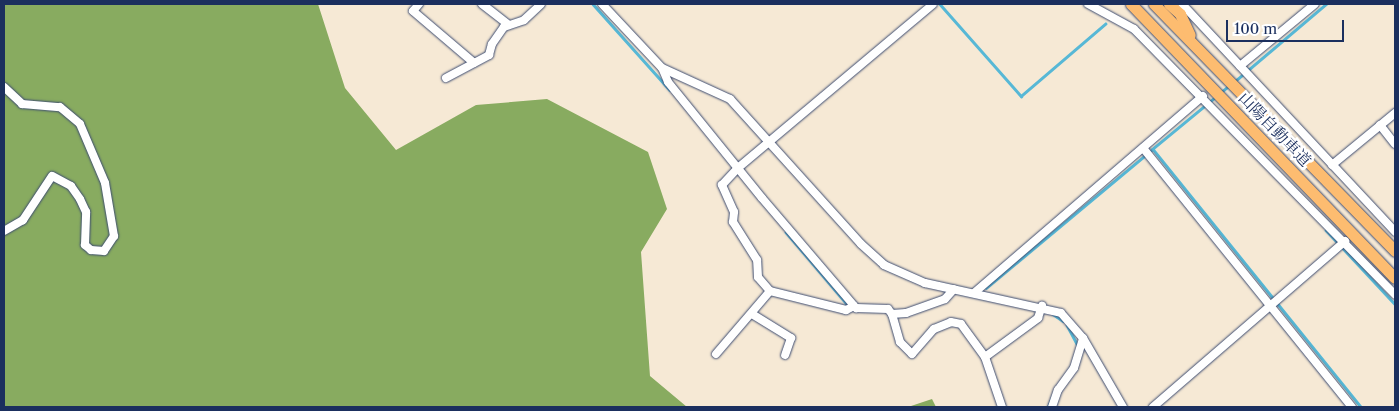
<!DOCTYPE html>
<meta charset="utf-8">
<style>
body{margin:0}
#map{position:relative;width:1399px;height:411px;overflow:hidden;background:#f6e9d5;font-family:"Libre Caslon Text","Noto Serif JP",serif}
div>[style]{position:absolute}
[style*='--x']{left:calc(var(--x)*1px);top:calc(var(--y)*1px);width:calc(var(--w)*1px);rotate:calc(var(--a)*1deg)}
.forest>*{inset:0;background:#88ab60}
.stream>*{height:2.5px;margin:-1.25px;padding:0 1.25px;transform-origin:1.25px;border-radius:1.25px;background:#57b8d6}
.roads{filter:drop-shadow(0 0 1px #3c4b70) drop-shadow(0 0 1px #3c4b70)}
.minor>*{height:8px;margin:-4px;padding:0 4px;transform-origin:4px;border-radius:4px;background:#fff}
.highway>*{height:11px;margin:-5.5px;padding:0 5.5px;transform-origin:5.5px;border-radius:5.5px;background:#fdbc70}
span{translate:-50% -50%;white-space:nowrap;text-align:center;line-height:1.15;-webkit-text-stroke:5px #fff;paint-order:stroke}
.street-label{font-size:16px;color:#1b2f5e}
.frame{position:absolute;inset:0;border:5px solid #1b2f5e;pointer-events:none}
.scale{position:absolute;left:1226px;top:20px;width:118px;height:22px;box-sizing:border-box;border:2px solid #1b2f5e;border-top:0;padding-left:6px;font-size:15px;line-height:18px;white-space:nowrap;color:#1b2f5e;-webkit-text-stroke:4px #fff;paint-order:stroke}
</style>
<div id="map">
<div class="forest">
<div style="clip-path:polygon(4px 4px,318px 4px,345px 88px,396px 150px,476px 105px,547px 99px,648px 152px,667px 209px,641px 252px,650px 376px,687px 407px,4px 407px)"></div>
<div style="clip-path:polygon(932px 399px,936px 407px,908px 407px)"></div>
</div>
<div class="stream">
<div style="--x:593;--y:4;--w:115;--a:48.2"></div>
<div style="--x:940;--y:4;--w:123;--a:48.6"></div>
<div style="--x:1021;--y:96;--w:111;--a:-40.6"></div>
<div style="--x:1234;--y:82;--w:121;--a:-40.3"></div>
<div style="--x:1220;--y:93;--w:13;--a:-39"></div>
<div style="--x:1216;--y:97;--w:82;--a:140.5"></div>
<div style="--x:1153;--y:149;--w:331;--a:51.1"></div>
<div style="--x:1326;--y:230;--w:101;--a:47"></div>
<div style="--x:786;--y:232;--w:94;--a:49.7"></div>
<div style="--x:986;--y:288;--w:217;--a:-39.8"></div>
<div style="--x:1053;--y:314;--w:12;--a:35"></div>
<div style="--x:1067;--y:325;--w:24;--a:62"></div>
<div style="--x:1048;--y:407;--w:13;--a:-67"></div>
</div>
<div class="roads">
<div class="minor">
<div style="--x:419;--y:4;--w:9;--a:131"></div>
<div style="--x:413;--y:11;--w:80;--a:40.4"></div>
<div style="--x:482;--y:4;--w:34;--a:38"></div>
<div style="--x:602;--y:4;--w:88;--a:46.8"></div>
<div style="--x:662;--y:68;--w:75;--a:24.5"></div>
<div style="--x:730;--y:99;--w:195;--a:47.9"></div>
<div style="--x:861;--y:244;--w:31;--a:42"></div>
<div style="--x:884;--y:265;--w:45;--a:23.7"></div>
<div style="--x:925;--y:283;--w:139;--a:12.4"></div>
<div style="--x:1061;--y:313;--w:33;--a:49"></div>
<div style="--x:1083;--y:338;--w:80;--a:59.9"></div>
<div style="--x:1088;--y:4;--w:52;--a:28.5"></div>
<div style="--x:1134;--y:29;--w:373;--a:45.5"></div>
<div style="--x:1182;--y:4;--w:312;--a:46.9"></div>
<div style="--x:1240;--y:66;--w:97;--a:-39.6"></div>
<div style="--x:663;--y:70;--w:13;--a:67"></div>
<div style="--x:668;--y:82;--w:149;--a:51"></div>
<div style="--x:762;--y:198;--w:145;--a:49.5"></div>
<div style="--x:856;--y:308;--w:32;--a:2"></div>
<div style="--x:888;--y:309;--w:6;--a:51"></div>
<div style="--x:892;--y:314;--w:14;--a:-4"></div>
<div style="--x:906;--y:313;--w:41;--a:-19.7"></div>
<div style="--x:945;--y:299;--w:13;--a:-48"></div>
<div style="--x:446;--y:78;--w:49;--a:-28.1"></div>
<div style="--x:489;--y:55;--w:11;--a:-75"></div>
<div style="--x:492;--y:44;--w:21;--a:-55"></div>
<div style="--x:504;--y:27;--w:21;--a:-19"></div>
<div style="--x:524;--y:20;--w:23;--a:-43"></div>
<div style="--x:4;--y:87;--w:25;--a:43"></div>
<div style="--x:22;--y:104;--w:38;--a:5"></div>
<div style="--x:60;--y:107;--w:26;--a:40"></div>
<div style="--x:80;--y:124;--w:64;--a:67"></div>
<div style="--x:105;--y:183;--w:54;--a:80.4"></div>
<div style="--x:114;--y:236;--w:18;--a:124"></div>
<div style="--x:104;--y:251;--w:13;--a:-176"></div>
<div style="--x:91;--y:250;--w:8;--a:-140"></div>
<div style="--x:85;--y:245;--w:33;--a:-88"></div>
<div style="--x:86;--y:212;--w:14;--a:-115"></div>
<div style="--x:80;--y:199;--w:16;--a:-125"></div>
<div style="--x:71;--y:186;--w:21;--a:-152"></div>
<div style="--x:52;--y:176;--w:53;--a:123.4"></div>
<div style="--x:23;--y:220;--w:22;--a:150"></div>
<div style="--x:1380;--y:125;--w:24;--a:52"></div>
<div style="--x:1143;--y:148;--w:333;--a:51.1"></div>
<div style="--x:1332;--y:165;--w:82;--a:-39.5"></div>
<div style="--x:974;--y:293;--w:302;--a:-40.7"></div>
<div style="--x:854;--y:306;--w:9;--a:153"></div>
<div style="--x:846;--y:310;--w:78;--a:-166"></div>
<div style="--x:770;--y:291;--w:18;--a:-131"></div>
<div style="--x:758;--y:277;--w:17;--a:-93"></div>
<div style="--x:757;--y:260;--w:45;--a:-122.3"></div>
<div style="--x:733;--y:222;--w:10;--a:-84"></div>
<div style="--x:734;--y:212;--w:30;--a:-114"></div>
<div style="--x:722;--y:185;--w:25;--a:-47"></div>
<div style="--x:739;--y:167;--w:253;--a:-40"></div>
<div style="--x:752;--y:314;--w:46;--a:31.6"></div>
<div style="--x:791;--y:338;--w:18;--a:109"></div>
<div style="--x:892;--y:314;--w:29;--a:74"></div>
<div style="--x:900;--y:342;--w:17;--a:45"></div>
<div style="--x:912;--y:354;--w:33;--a:-49"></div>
<div style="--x:934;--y:329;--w:18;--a:-22"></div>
<div style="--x:951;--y:322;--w:10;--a:11"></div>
<div style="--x:961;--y:324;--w:41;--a:54"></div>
<div style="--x:985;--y:357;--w:53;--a:71.2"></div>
<div style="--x:716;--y:354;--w:83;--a:-49.4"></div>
<div style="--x:985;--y:357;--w:66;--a:-36.3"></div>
<div style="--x:1038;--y:318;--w:13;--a:-72"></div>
<div style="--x:1052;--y:407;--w:18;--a:-71"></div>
<div style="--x:1058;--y:390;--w:27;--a:-54"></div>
<div style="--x:1074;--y:368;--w:31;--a:-73"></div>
<div style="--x:1153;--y:407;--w:254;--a:-40.8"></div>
</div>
<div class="highway">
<div style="--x:1131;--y:4;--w:380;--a:46.1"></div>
<div style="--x:1154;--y:4;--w:345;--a:45.7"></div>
<div style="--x:1169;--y:4;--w:15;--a:42"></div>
<div style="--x:1180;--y:14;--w:23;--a:65"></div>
</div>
</div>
<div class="street-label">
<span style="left:1275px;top:129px;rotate:46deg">山陽自動車道</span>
</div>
<div class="frame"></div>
<div class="scale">100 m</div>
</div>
